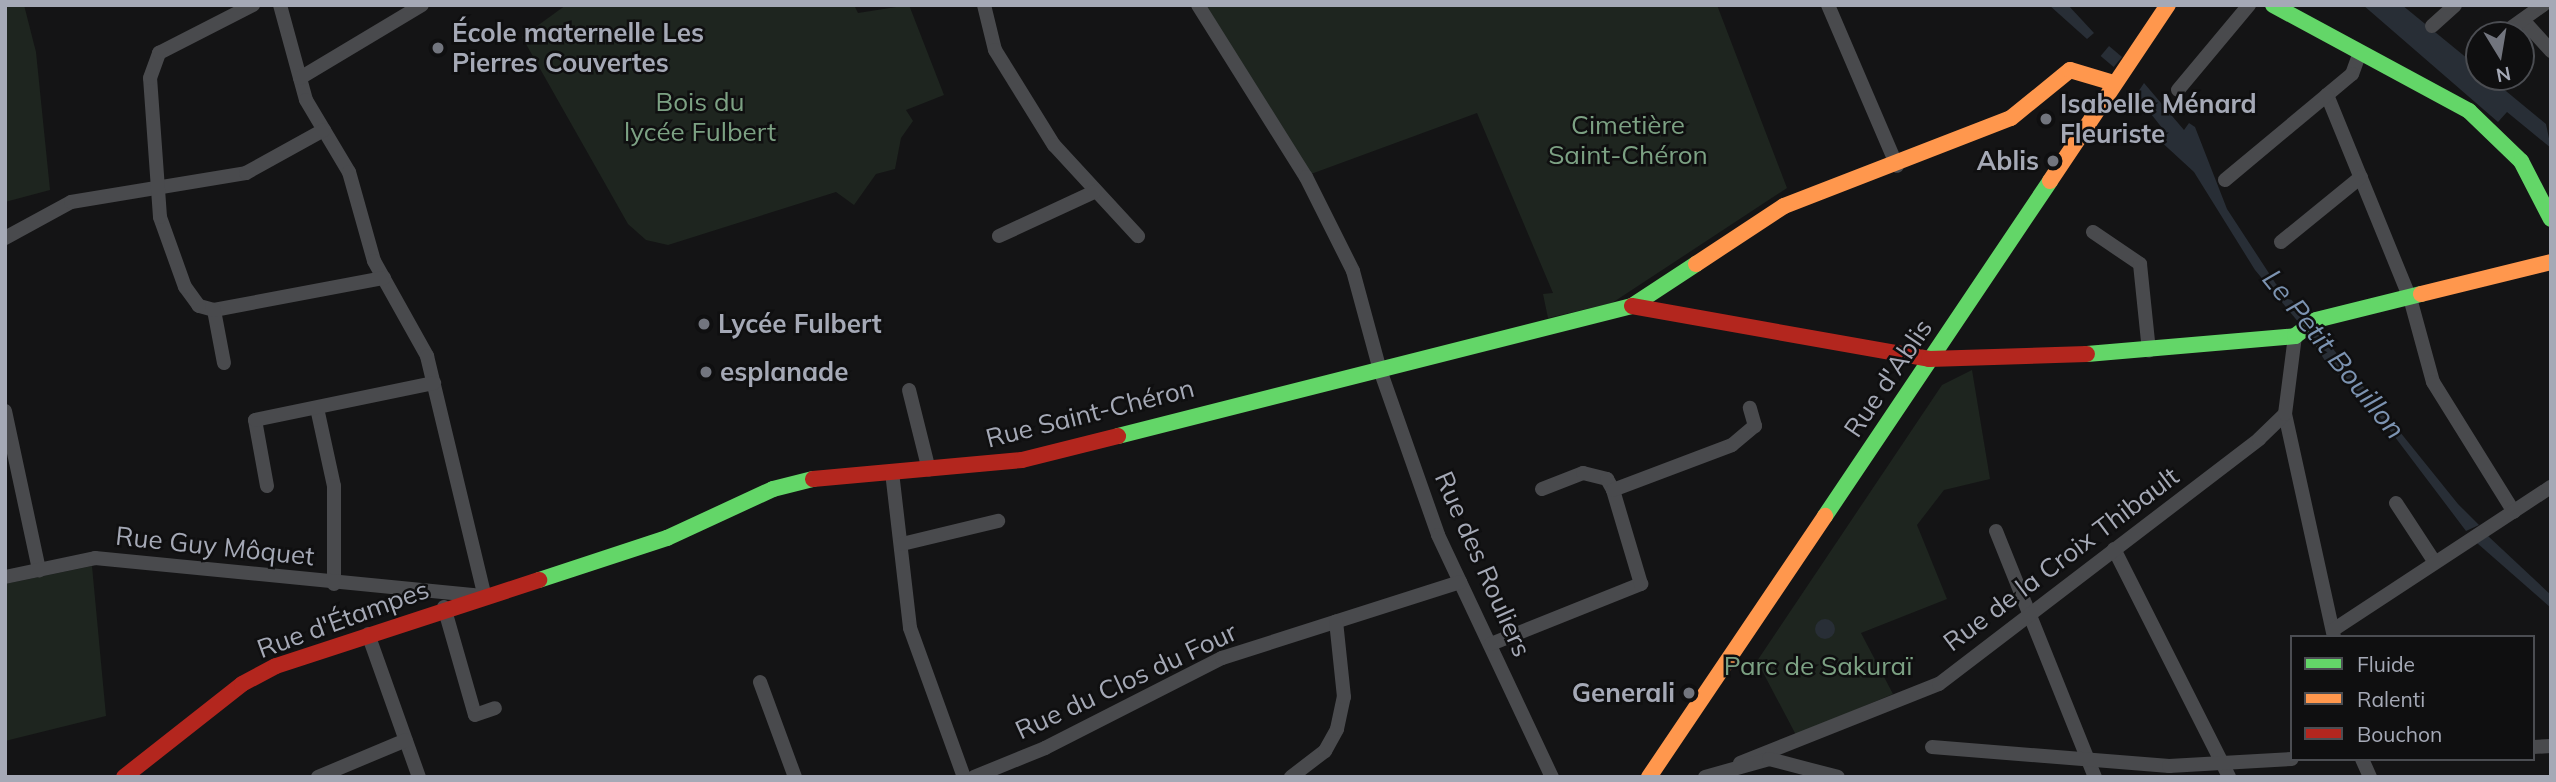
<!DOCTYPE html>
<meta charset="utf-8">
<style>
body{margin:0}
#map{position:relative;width:2556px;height:782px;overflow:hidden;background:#141415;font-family:Mulish,sans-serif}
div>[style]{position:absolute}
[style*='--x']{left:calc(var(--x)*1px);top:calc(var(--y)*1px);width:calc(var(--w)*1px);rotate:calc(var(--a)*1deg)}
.green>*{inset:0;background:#1e251f}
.water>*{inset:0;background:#282e36;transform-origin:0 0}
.round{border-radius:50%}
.street>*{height:14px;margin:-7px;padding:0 7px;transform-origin:7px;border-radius:7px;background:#494a4d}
.fast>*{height:16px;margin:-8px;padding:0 8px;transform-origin:8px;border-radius:8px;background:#63d668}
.slow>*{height:16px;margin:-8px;padding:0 8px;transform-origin:8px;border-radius:8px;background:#ff974d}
.jam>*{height:16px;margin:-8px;padding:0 8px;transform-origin:8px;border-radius:8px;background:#b3261e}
.dots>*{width:19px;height:19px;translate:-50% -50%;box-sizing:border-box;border:4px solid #0f0f10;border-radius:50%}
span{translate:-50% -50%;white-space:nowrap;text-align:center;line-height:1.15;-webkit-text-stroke:5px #0f0f10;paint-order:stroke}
.poi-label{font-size:26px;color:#a5a9b6;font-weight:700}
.left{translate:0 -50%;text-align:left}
.right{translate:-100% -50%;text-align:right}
.park-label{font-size:26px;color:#7ca183}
.street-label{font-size:26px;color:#a5a9b6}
.water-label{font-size:28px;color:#7c93b1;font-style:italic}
.frame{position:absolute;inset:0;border:7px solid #a5a9b6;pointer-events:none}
.legend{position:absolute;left:2290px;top:635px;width:245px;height:126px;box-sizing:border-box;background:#0f0f10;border:2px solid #4b4d52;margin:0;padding:9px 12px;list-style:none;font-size:21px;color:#a5a9b6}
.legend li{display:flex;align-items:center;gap:14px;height:35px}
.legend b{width:35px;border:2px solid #4b4d52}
.north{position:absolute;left:2465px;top:21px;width:70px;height:70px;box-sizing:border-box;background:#0f0f10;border:2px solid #4b4d52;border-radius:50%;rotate:169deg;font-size:19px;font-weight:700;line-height:28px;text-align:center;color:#a5a9b6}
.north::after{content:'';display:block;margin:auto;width:24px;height:32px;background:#72757e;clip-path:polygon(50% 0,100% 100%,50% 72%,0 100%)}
</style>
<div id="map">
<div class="green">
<div style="clip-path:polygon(5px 5px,24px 5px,36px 52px,50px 190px,5px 202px)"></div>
<div style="clip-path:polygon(566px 5px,854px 5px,858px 13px,909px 5px,944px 95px,906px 110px,913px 121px,901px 138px,895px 169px,876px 174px,854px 205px,836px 192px,668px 245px,646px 240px,628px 224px,522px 37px)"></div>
<div style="clip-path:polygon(1203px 5px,1717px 5px,1787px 188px,1612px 303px,1548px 318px,1543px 294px,1553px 293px,1477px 113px,1311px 174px)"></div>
<div style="clip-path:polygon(1972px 370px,1990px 479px,1944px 490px,1917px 525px,1947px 599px,1861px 633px,1893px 694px,1796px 735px,1757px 661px,1942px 385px)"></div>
<div style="clip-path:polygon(92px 566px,106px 716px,5px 741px,5px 584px)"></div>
</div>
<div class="water">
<div style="clip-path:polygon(2049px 5px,2068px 5px,2094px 33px,2087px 39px)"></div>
<div style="clip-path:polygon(2363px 5px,2402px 5px,2479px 68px,2479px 77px,2489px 77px,2546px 124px,2551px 148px,2507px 112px,2498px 122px)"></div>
<div style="left:2109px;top:46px;width:17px;height:13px;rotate:40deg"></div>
<div style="clip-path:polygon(2144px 83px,2184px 130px,2189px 123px,2195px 127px,2227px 209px,2276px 284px,2308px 317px,2300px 324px,2255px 270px,2194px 172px,2157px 138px,2166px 133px,2144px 105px,2138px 92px)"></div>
<div style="clip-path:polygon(2317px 329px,2458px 504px,2479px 525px,2466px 531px,2367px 400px,2327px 364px,2309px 335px)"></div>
<div style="clip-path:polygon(2488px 536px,2551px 595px,2551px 608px,2477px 543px)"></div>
<div class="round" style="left:1815px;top:619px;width:20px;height:20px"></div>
</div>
<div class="street">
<div style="--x:280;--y:5;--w:98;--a:74.7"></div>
<div style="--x:306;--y:100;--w:84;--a:59.2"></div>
<div style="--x:349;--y:172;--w:92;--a:74.3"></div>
<div style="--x:374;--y:261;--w:109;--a:60.8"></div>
<div style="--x:427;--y:356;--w:245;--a:76.5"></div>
<div style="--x:984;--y:5;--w:46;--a:76.3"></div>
<div style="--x:995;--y:50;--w:112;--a:58.2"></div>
<div style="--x:1054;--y:145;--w:124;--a:47.3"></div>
<div style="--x:1198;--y:5;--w:203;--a:57.9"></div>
<div style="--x:1306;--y:177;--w:105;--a:63.4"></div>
<div style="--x:1353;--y:271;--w:99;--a:74.8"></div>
<div style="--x:1379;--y:367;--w:178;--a:70.6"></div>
<div style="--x:1438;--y:535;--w:268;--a:64.8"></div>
<div style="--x:1828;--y:5;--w:175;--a:66.8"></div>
<div style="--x:2523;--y:20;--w:42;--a:47.9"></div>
<div style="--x:2432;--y:26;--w:31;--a:-42"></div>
<div style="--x:2501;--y:35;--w:52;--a:-35.5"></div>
<div style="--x:2359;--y:55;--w:20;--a:110"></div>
<div style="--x:2352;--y:74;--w:33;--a:140"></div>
<div style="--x:2327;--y:95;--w:219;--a:67.8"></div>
<div style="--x:2410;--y:298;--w:87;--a:74.7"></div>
<div style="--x:2433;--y:382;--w:153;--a:58.1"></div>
<div style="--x:300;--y:78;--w:142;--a:-30.9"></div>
<div style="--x:2178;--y:90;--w:111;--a:-50.1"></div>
<div style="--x:2225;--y:180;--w:133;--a:-39.8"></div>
<div style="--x:2093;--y:232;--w:57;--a:34.2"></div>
<div style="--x:2140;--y:264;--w:87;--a:84.1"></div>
<div style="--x:999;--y:236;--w:105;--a:-24.9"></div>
<div style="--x:5;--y:238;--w:75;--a:-28.6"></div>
<div style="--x:71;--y:202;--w:177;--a:-9.4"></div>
<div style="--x:246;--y:173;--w:89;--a:-28.9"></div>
<div style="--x:2281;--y:242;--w:103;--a:-39.1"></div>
<div style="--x:214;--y:310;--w:173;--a:-10.7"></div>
<div style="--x:224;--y:363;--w:54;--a:-100.7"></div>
<div style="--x:214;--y:310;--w:16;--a:-165"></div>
<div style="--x:199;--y:306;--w:24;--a:-126"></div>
<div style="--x:185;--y:287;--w:74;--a:-109.7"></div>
<div style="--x:160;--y:217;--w:139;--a:-94.1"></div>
<div style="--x:150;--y:78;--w:27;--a:-70"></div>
<div style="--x:159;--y:53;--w:106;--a:-27.1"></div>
<div style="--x:909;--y:390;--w:82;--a:76"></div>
<div style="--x:317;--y:408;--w:80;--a:77.7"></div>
<div style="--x:334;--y:486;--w:98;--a:90"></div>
<div style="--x:5;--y:411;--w:163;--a:77.9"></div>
<div style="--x:2285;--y:414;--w:228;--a:77.6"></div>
<div style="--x:892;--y:472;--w:157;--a:83.4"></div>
<div style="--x:910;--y:628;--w:158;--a:70.1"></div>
<div style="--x:267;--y:486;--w:67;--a:-100.3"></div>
<div style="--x:255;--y:420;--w:183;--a:-11.7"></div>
<div style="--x:1542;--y:489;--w:44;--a:-21.3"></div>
<div style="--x:1583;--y:473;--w:25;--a:14"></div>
<div style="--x:1607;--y:479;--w:13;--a:61"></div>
<div style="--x:2396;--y:503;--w:69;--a:56.8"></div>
<div style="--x:1996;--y:531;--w:265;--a:68.1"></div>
<div style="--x:902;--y:544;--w:99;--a:-13.5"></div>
<div style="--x:2114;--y:549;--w:255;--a:63.2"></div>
<div style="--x:5;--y:577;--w:92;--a:-11.9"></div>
<div style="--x:95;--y:558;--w:387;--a:5.6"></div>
<div style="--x:444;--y:607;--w:112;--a:74"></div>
<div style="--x:475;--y:715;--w:21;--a:-19"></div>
<div style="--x:2333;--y:630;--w:261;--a:-33.3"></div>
<div style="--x:368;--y:634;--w:152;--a:70.4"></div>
<div style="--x:1491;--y:644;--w:162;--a:-21.8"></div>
<div style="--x:1641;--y:584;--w:98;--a:-106.6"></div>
<div style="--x:1613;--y:490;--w:127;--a:-20.7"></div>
<div style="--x:1732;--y:445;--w:30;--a:-40"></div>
<div style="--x:1755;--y:426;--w:19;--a:-106"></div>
<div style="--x:760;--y:682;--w:101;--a:69.8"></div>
<div style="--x:1932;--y:747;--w:238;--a:4.6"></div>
<div style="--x:2169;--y:766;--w:123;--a:-3.3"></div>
<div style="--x:2533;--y:747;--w:18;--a:-3"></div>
<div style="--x:2362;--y:759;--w:20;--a:66"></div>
<div style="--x:1740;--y:763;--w:214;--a:-21.7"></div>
<div style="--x:1939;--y:684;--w:403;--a:-37.4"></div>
<div style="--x:2259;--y:439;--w:36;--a:-44"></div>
<div style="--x:2285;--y:414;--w:79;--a:-82.7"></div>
<div style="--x:318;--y:777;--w:95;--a:-22.8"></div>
<div style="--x:974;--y:777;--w:77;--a:-22.2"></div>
<div style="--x:1045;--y:748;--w:199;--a:-27"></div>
<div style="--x:1222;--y:658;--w:250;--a:-17.7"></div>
<div style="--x:1291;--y:777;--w:43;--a:-37.4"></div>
<div style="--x:1325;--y:751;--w:25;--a:-61"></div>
<div style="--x:1337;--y:729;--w:33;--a:-78"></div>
<div style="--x:1344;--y:697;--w:76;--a:-96"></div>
<div style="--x:1705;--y:777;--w:66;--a:-15.7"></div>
<div style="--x:1769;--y:759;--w:71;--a:14.6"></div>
</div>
<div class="fast">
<div style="--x:2273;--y:5;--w:223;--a:28.4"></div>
<div style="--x:2469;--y:111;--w:72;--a:43.9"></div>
<div style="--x:2521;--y:161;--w:65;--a:62.7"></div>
<div style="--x:2087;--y:354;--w:209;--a:-4.9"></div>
<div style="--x:2295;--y:336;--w:26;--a:-37"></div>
<div style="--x:2316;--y:320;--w:108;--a:-13.9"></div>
<div style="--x:1118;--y:436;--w:530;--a:-14.19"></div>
<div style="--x:1632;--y:306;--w:77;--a:-33.3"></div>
<div style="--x:1825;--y:516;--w:404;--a:-56.1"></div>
<div style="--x:539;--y:580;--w:135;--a:-18.2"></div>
<div style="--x:667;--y:538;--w:117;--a:-24.8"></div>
<div style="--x:773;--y:489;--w:41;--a:-14"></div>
</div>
<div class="slow">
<div style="--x:2050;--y:181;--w:212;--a:-56.2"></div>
<div style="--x:1696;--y:264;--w:105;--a:-33.4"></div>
<div style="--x:1784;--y:206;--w:243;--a:-21.2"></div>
<div style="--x:2011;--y:118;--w:76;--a:-39.1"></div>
<div style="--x:2070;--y:70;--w:46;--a:16.5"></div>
<div style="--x:2421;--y:294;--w:134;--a:-13.8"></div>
<div style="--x:1649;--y:777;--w:315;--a:-56"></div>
</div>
<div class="jam">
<div style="--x:1632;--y:306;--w:302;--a:10.1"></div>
<div style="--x:1929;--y:359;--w:158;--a:-1.8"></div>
<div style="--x:813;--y:479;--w:210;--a:-5.2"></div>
<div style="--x:1022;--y:460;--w:99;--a:-14"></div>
<div style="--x:124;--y:777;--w:150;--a:-38.2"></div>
<div style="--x:242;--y:684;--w:38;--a:-28"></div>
<div style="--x:276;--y:666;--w:277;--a:-18.1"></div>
</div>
<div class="dots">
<div style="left:438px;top:48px;background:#72757e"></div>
<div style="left:2046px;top:119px;background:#72757e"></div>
<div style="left:2053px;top:161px;background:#72757e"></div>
<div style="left:704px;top:324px;background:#72757e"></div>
<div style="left:706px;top:372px;background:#72757e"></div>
<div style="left:1689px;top:693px;background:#72757e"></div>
</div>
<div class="poi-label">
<span class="left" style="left:452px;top:48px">École maternelle Les<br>Pierres Couvertes</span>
<span class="left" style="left:2060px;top:119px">Isabelle Ménard<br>Fleuriste</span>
<span class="right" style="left:2039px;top:161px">Ablis</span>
<span class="left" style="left:718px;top:324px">Lycée Fulbert</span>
<span class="left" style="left:720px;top:372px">esplanade</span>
<span class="right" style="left:1675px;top:693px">Generali</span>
</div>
<div class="park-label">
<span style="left:700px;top:117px">Bois du<br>lycée Fulbert</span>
<span style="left:1628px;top:140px">Cimetière<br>Saint-Chéron</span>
<span style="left:1818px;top:666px">Parc de Sakuraï</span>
</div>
<div class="street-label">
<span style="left:1888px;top:378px;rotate:-56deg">Rue d'Ablis</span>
<span style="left:1090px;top:413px;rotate:-14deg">Rue Saint-Chéron</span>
<span style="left:215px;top:546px;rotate:6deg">Rue Guy Môquet</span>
<span style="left:2061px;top:559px;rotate:-37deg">Rue de la Croix Thibault</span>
<span style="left:1483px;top:564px;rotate:66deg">Rue des Rouliers</span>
<span style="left:343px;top:619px;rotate:-20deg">Rue d'Étampes</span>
<span style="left:1126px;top:681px;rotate:-25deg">Rue du Clos du Four</span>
</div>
<div class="water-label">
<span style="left:2334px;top:354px;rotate:51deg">Le Petit Bouillon</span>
</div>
<div class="frame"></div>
<ul class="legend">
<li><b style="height:9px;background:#63d668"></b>Fluide</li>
<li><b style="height:9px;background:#ff974d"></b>Ralenti</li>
<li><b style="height:9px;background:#b3261e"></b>Bouchon</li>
</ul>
<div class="north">N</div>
</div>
